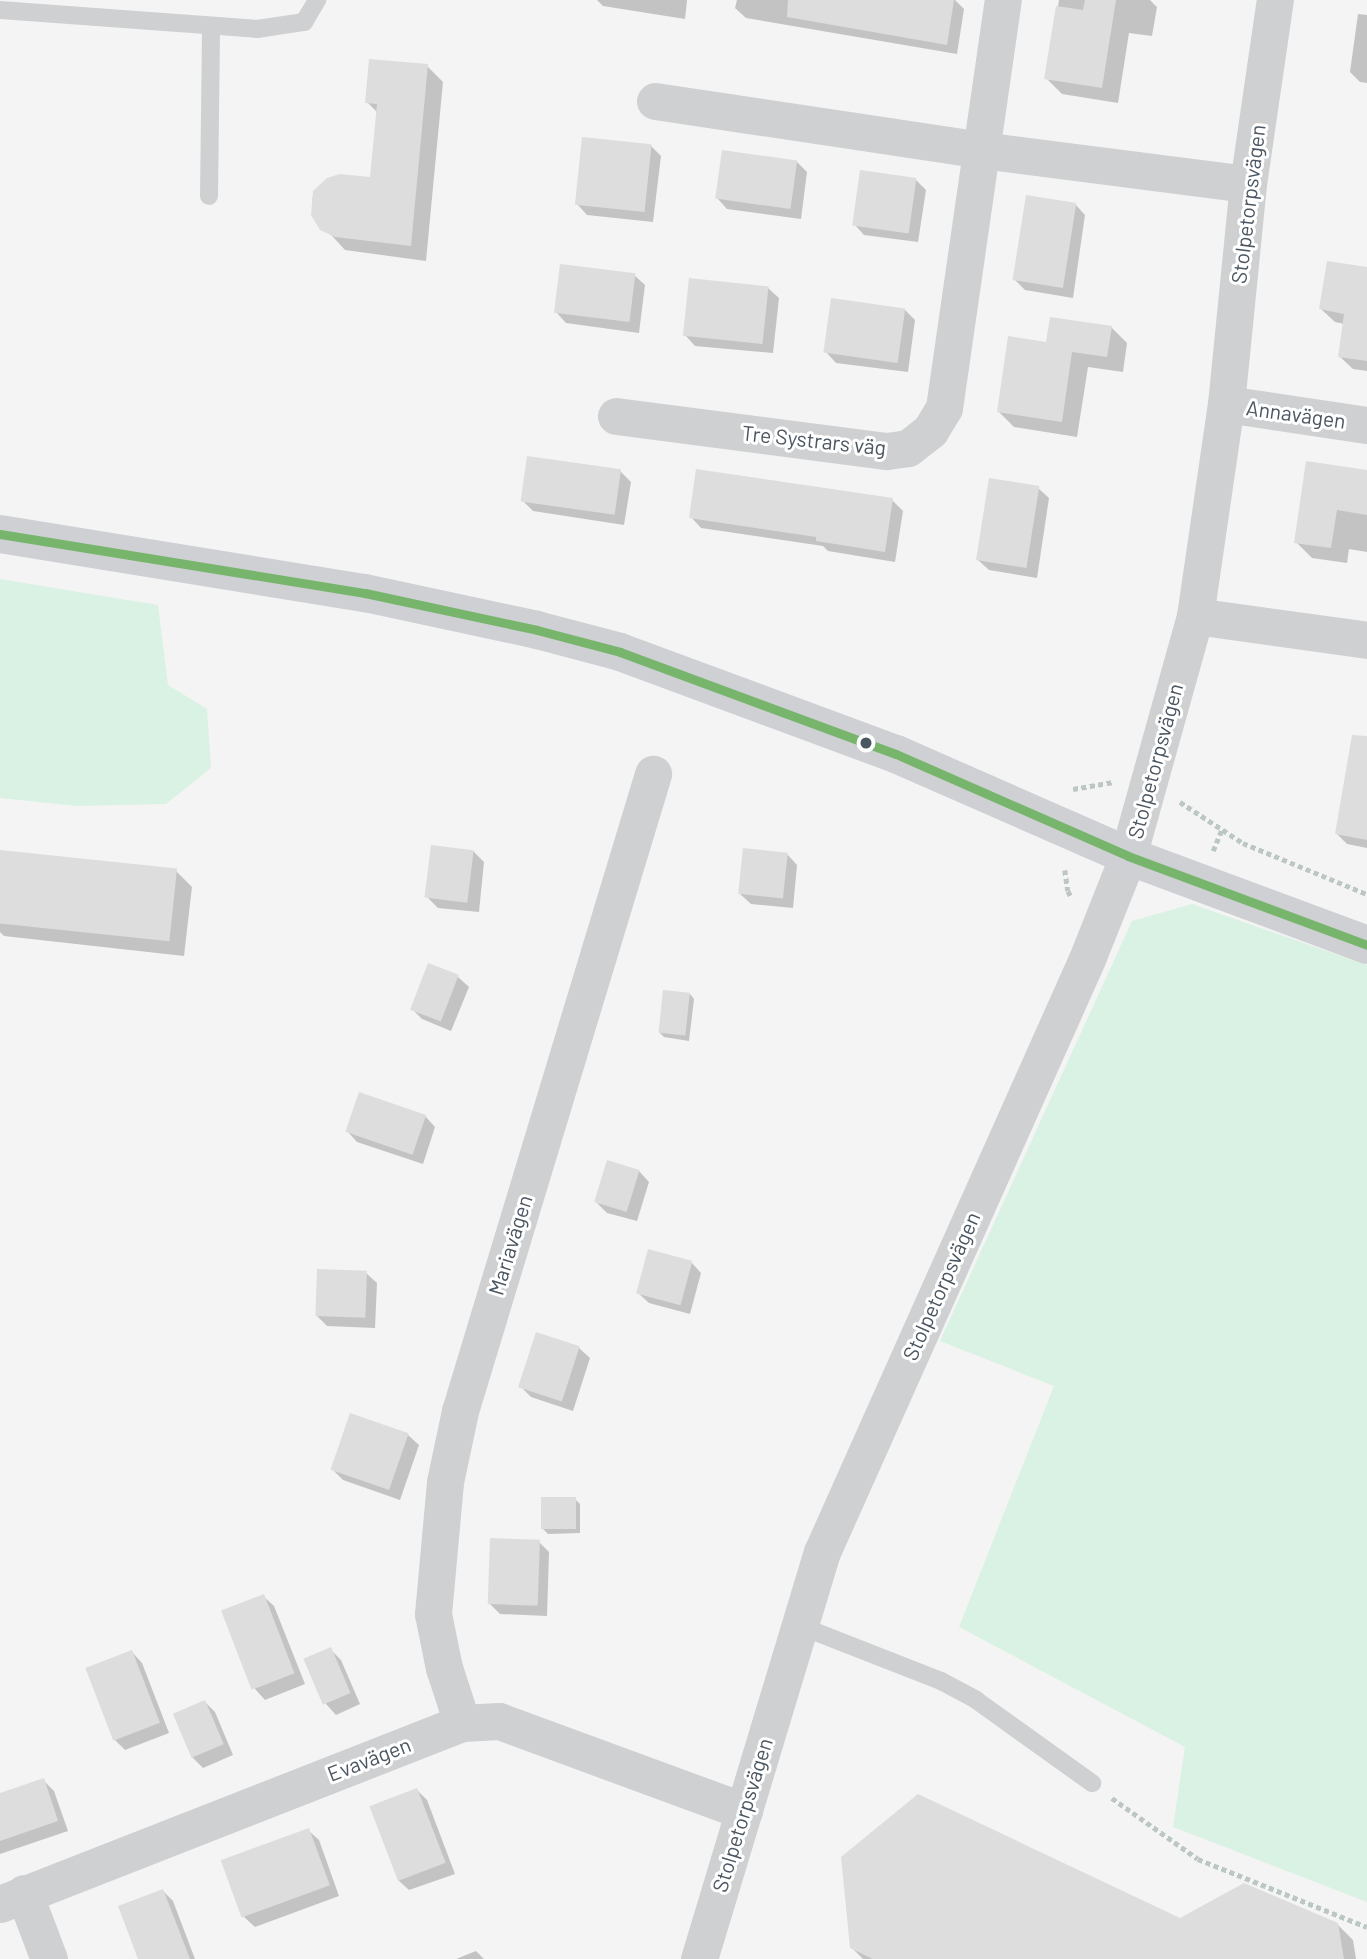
<!DOCTYPE html>
<meta charset="utf-8">
<style>
body{margin:0}
#map{position:relative;width:1367px;height:1959px;overflow:hidden;background:#f4f4f4;font-family:Barlow,sans-serif}
div>[style]{position:absolute}
[style*='--x']{left:calc(var(--x)*1px);top:calc(var(--y)*1px);width:calc(var(--w)*1px);rotate:calc(var(--a)*1deg)}
.green>*{inset:0;background:#d9f2e3}
.shadow>*{inset:0;background:#0003}
.building>*{inset:0;background:#ddddde;transform-origin:0 0}
.path>*{height:4.5px;margin-top:-2.25px;transform-origin:0;background:repeating-linear-gradient(90deg,#bcc7c4 0 5px,transparent 0 8.5px)}
.service>*{height:18px;margin:-9px;padding:0 9px;transform-origin:9px;border-radius:9px;background:#ced0d2}
.minor>*{height:37px;margin:-18.5px;padding:0 18.5px;transform-origin:18.5px;border-radius:18.5px;background:#ced0d2}
.secondary>*{height:38px;margin:-19px;padding:0 19px;transform-origin:19px;border-radius:19px;background:#ced0d4}
.bus-1>*{height:9px;margin:-4.5px;padding:0 4.5px;transform-origin:4.5px;border-radius:4.5px;background:#78b56c}
.dots>*{width:19px;height:19px;translate:-50% -50%;box-sizing:border-box;border:4px solid #fff;border-radius:50%}
span{translate:-50% -50%;white-space:nowrap;text-align:center;line-height:1.15;-webkit-text-stroke:6px #fff;paint-order:stroke}
.street-label{font-size:21px;color:#4a5661}
</style>
<div id="map">
<div class="green">
<div style="clip-path:polygon(0 579px,158px 605px,168px 685px,207px 709px,211px 768px,166px 804px,77px 806px,0 798px)"></div>
<div style="clip-path:polygon(1192px 904px,1367px 965px,1367px 1902px,1173px 1827px,1185px 1747px,959px 1627px,1054px 1386px,940px 1341px,1132px 921px)"></div>
</div>
<div class="shadow">
<div style="clip-path:polygon(597px 0,687px 0,685px 19px,603px 6px)"></div>
<div style="clip-path:polygon(737px 0,955px 0,964px 9px,957px 54px,746px 18px,735px 8px)"></div>
<div style="clip-path:polygon(1059px 0,1150px 0,1157px 7px,1152px 36px,1129px 33px,1118px 103px,1062px 94px,1046px 78px)"></div>
<div style="clip-path:polygon(1358px 14px,1367px 15px,1367px 83px,1360px 82px,1350px 72px)"></div>
<div style="clip-path:polygon(427px 66px,443px 82px,426px 261px,345px 250px,313px 215px,312px 200px,318px 187px,372px 179px,378px 113px,367px 102px)"></div>
<div style="clip-path:polygon(651px 146px,661px 156px,653px 222px,587px 215px,577px 204px)"></div>
<div style="clip-path:polygon(797px 162px,807px 172px,801px 219px,727px 209px,717px 198px)"></div>
<div style="clip-path:polygon(915px 179px,926px 190px,918px 242px,864px 235px,854px 224px)"></div>
<div style="clip-path:polygon(1075px 204px,1085px 215px,1073px 298px,1025px 290px,1015px 280px)"></div>
<div style="clip-path:polygon(1367px 269px,1367px 371px,1353px 369px,1339px 356px,1344px 324px,1335px 322px,1321px 309px)"></div>
<div style="clip-path:polygon(634px 275px,645px 285px,639px 333px,566px 323px,556px 312px)"></div>
<div style="clip-path:polygon(768px 288px,779px 298px,773px 353px,695px 346px,685px 335px)"></div>
<div style="clip-path:polygon(904px 309px,915px 320px,908px 372px,836px 363px,826px 352px)"></div>
<div style="clip-path:polygon(1111px 327px,1127px 343px,1123px 372px,1088px 367px,1077px 437px,1014px 427px,998px 411px,1048px 344px)"></div>
<div style="clip-path:polygon(620px 471px,631px 482px,624px 525px,533px 511px,522px 500px)"></div>
<div style="clip-path:polygon(1367px 471px,1367px 552px,1349px 549px,1347px 563px,1312px 558px,1296px 542px)"></div>
<div style="clip-path:polygon(1038px 488px,1049px 498px,1037px 578px,989px 570px,978px 560px)"></div>
<div style="clip-path:polygon(892px 500px,903px 511px,895px 562px,828px 551px,823px 546px,701px 528px,691px 517px)"></div>
<div style="clip-path:polygon(1367px 783px,1367px 848px,1347px 844px,1336px 833px)"></div>
<div style="clip-path:polygon(0 851px,176px 871px,192px 887px,184px 956px,4px 936px,0 932px)"></div>
<div style="clip-path:polygon(473px 851px,484px 862px,479px 912px,438px 908px,428px 898px)"></div>
<div style="clip-path:polygon(787px 854px,797px 865px,793px 908px,751px 904px,740px 894px)"></div>
<div style="clip-path:polygon(458px 977px,469px 987px,451px 1031px,422px 1019px,411px 1008px)"></div>
<div style="clip-path:polygon(690px 994px,694px 999px,689px 1041px,664px 1037px,660px 1033px)"></div>
<div style="clip-path:polygon(425px 1116px,435px 1127px,423px 1164px,357px 1142px,347px 1131px)"></div>
<div style="clip-path:polygon(639px 1171px,649px 1182px,637px 1221px,607px 1213px,596px 1202px)"></div>
<div style="clip-path:polygon(691px 1262px,701px 1273px,690px 1314px,649px 1303px,638px 1293px)"></div>
<div style="clip-path:polygon(366px 1273px,377px 1283px,375px 1328px,327px 1326px,316px 1315px)"></div>
<div style="clip-path:polygon(579px 1348px,590px 1358px,573px 1411px,531px 1397px,521px 1387px)"></div>
<div style="clip-path:polygon(408px 1435px,419px 1445px,400px 1500px,343px 1480px,332px 1469px)"></div>
<div style="clip-path:polygon(575px 1499px,580px 1504px,580px 1533px,548px 1534px,543px 1529px)"></div>
<div style="clip-path:polygon(539px 1542px,549px 1552px,547px 1616px,500px 1614px,490px 1604px)"></div>
<div style="clip-path:polygon(263px 1596px,274px 1606px,305px 1684px,265px 1700px,255px 1689px)"></div>
<div style="clip-path:polygon(330px 1649px,341px 1660px,360px 1704px,336px 1715px,326px 1704px)"></div>
<div style="clip-path:polygon(132px 1652px,142px 1663px,169px 1733px,125px 1750px,115px 1740px)"></div>
<div style="clip-path:polygon(205px 1702px,215px 1712px,233px 1755px,203px 1768px,192px 1757px)"></div>
<div style="clip-path:polygon(43px 1780px,54px 1791px,68px 1831px,0 1854px,0 1795px)"></div>
<div style="clip-path:polygon(417px 1790px,427px 1800px,455px 1874px,409px 1890px,398px 1880px)"></div>
<div style="clip-path:polygon(308px 1830px,319px 1840px,339px 1896px,255px 1927px,244px 1917px)"></div>
<div style="clip-path:polygon(163px 1891px,173px 1901px,195px 1959px,140px 1959px)"></div>
<div style="clip-path:polygon(1181px 1920px,1337px 1924px,1353px 1940px,1356px 1959px,863px 1959px,851px 1947px)"></div>
<div style="clip-path:polygon(476px 1951px,484px 1959px,456px 1959px)"></div>
</div>
<div class="building">
<div style="clip-path:polygon(788px 0,954px 0,947px 45px,787px 17px)"></div>
<div style="clip-path:polygon(1085px 0,1116px 0,1102px 88px,1044px 79px,1056px 6px,1083px 10px)"></div>
<div style="clip-path:polygon(369px 59px,428px 64px,411px 246px,335px 237px,320px 230px,311px 215px,313px 191px,327px 178px,340px 174px,370px 177px,377px 104px,365px 103px)"></div>
<div style="left:582px;top:137px;width:70px;height:68px;rotate:6deg"></div>
<div style="left:722px;top:150px;width:76px;height:49px;rotate:8deg"></div>
<div style="left:860px;top:170px;width:57px;height:56px;rotate:8deg"></div>
<div style="left:1026px;top:195px;width:51px;height:86px;rotate:9deg"></div>
<div style="clip-path:polygon(1327px 261px,1367px 267px,1367px 361px,1338px 357px,1344px 314px,1319px 309px)"></div>
<div style="left:560px;top:264px;width:76px;height:49px;rotate:7deg"></div>
<div style="left:689px;top:278px;width:80px;height:58px;rotate:6deg"></div>
<div style="left:831px;top:298px;width:75px;height:55px;rotate:8deg"></div>
<div style="clip-path:polygon(1050px 317px,1112px 326px,1107px 357px,1072px 352px,1062px 422px,997px 412px,1008px 336px,1046px 342px)"></div>
<div style="left:527px;top:456px;width:95px;height:46px;rotate:8deg"></div>
<div style="clip-path:polygon(1306px 461px,1367px 470px,1367px 515px,1337px 510px,1331px 548px,1294px 543px)"></div>
<div style="clip-path:polygon(696px 469px,893px 498px,885px 552px,816px 541px,816px 537px,689px 518px)"></div>
<div style="left:989px;top:478px;width:51px;height:83px;rotate:9deg"></div>
<div style="clip-path:polygon(1352px 735px,1367px 736px,1367px 840px,1335px 834px)"></div>
<div style="left:431px;top:845px;width:43px;height:53px;rotate:7deg"></div>
<div style="left:743px;top:848px;width:45px;height:46px;rotate:6deg"></div>
<div style="left:0;top:850px;width:178px;height:73px;rotate:6deg"></div>
<div style="left:428px;top:963px;width:33px;height:50px;rotate:21deg"></div>
<div style="left:663px;top:990px;width:27px;height:43px;rotate:6deg"></div>
<div style="left:359px;top:1092px;width:71px;height:42px;rotate:19deg"></div>
<div style="left:607px;top:1160px;width:34px;height:44px;rotate:17deg"></div>
<div style="left:648px;top:1249px;width:46px;height:46px;rotate:15deg"></div>
<div style="left:317px;top:1269px;width:50px;height:47px;rotate:2deg"></div>
<div style="left:536px;top:1332px;width:46px;height:58px;rotate:18deg"></div>
<div style="left:350px;top:1413px;width:62px;height:60px;rotate:19deg"></div>
<div style="left:576px;top:1497px;width:32px;height:35px;rotate:90deg"></div>
<div style="left:490px;top:1538px;width:50px;height:66px;rotate:2deg"></div>
<div style="left:264px;top:1594px;width:85px;height:46px;rotate:69deg"></div>
<div style="left:331px;top:1647px;width:50px;height:30px;rotate:67deg"></div>
<div style="left:132px;top:1650px;width:78px;height:50px;rotate:69deg"></div>
<div style="left:205px;top:1700px;width:48px;height:35px;rotate:67deg"></div>
<div style="clip-path:polygon(44px 1778px,58px 1821px,0 1841px,0 1793px)"></div>
<div style="left:417px;top:1788px;width:80px;height:51px;rotate:69deg"></div>
<div style="clip-path:polygon(918px 1794px,1180px 1918px,1244px 1883px,1338px 1923px,1344px 1959px,873px 1959px,850px 1948px,841px 1857px)"></div>
<div style="left:309px;top:1828px;width:61px;height:94px;rotate:70deg"></div>
<div style="clip-path:polygon(163px 1889px,190px 1959px,138px 1959px,118px 1906px)"></div>
</div>
<div class="path">
<div style="--x:1073;--y:789;--w:41;--a:-9.9"></div>
<div style="--x:1180;--y:802;--w:75;--a:33.1"></div>
<div style="--x:1243;--y:843;--w:134;--a:22.4"></div>
<div style="--x:1213;--y:851;--w:22;--a:-68"></div>
<div style="--x:1065;--y:870;--w:21;--a:82"></div>
<div style="--x:1068;--y:891;--w:8;--a:60"></div>
<div style="--x:1112;--y:1798;--w:105;--a:35.3"></div>
<div style="--x:1198;--y:1859;--w:182;--a:21.9"></div>
</div>
<div class="service">
<div style="--x:0;--y:10;--w:258;--a:4.2"></div>
<div style="--x:257;--y:29;--w:48;--a:-8.5"></div>
<div style="--x:304;--y:22;--w:26;--a:-59"></div>
<div style="--x:209;--y:196;--w:170;--a:-89.3"></div>
<div style="--x:798;--y:1625;--w:154;--a:21.4"></div>
<div style="--x:941;--y:1681;--w:40;--a:28"></div>
<div style="--x:976;--y:1700;--w:143;--a:35.6"></div>
</div>
<div class="minor">
<div style="--x:655;--y:101;--w:331;--a:8.5"></div>
<div style="--x:982;--y:150;--w:268;--a:7.3"></div>
<div style="--x:1226;--y:404;--w:143;--a:8.5"></div>
<div style="--x:616;--y:416;--w:273;--a:7.4"></div>
<div style="--x:887;--y:451;--w:21;--a:-8"></div>
<div style="--x:908;--y:448;--w:28;--a:-38"></div>
<div style="--x:930;--y:431;--w:27;--a:-59"></div>
<div style="--x:944;--y:408;--w:412;--a:-81.8"></div>
<div style="--x:1195;--y:616;--w:174;--a:7.9"></div>
<div style="--x:462;--y:1723;--w:58;--a:-108.1"></div>
<div style="--x:444;--y:1668;--w:55;--a:-101.5"></div>
<div style="--x:433;--y:1614;--w:133;--a:-84.8"></div>
<div style="--x:445;--y:1482;--w:73;--a:-78.1"></div>
<div style="--x:460;--y:1411;--w:666;--a:-73.14"></div>
<div style="--x:24;--y:1893;--w:71;--a:69.3"></div>
<div style="--x:0;--y:1904;--w:496;--a:-21.4"></div>
<div style="--x:462;--y:1723;--w:37;--a:-3"></div>
<div style="--x:499;--y:1721;--w:261;--a:20.2"></div>
<div style="--x:699;--y:1959;--w:425;--a:-73.2"></div>
<div style="--x:822;--y:1552;--w:650;--a:-65.92"></div>
<div style="--x:1087;--y:959;--w:111;--a:-68.3"></div>
<div style="--x:1128;--y:856;--w:249;--a:-74.4"></div>
<div style="--x:1195;--y:616;--w:214;--a:-81.7"></div>
<div style="--x:1226;--y:404;--w:221;--a:-84.3"></div>
<div style="--x:1248;--y:184;--w:186;--a:-81.7"></div>
</div>
<div class="secondary">
<div style="--x:0;--y:534;--w:370;--a:9.2"></div>
<div style="--x:365;--y:593;--w:176;--a:12.1"></div>
<div style="--x:537;--y:630;--w:86;--a:14.8"></div>
<div style="--x:620;--y:652;--w:294;--a:20.3"></div>
<div style="--x:896;--y:754;--w:253;--a:23.7"></div>
<div style="--x:1128;--y:856;--w:255;--a:20.4"></div>
</div>
<div class="bus-1">
<div style="--x:0;--y:534;--w:370;--a:9.2"></div>
<div style="--x:365;--y:593;--w:176;--a:12.1"></div>
<div style="--x:537;--y:630;--w:86;--a:14.8"></div>
<div style="--x:620;--y:652;--w:294;--a:20.3"></div>
<div style="--x:896;--y:754;--w:253;--a:23.7"></div>
<div style="--x:1128;--y:856;--w:255;--a:20.4"></div>
</div>
<div class="dots">
<div style="left:866px;top:743px;background:#4a5661"></div>
</div>
<div class="street-label">
<span style="left:1248px;top:204px;rotate:-83deg">Stolpetorpsvägen</span>
<span style="left:1296px;top:414px;rotate:8deg">Annavägen</span>
<span style="left:814px;top:440px;rotate:6deg">Tre Systrars väg</span>
<span style="left:1155px;top:761px;rotate:-75deg">Stolpetorpsvägen</span>
<span style="left:510px;top:1245px;rotate:-73deg">Mariavägen</span>
<span style="left:941px;top:1286px;rotate:-66deg">Stolpetorpsvägen</span>
<span style="left:369px;top:1759px;rotate:-21deg">Evavägen</span>
<span style="left:742px;top:1815px;rotate:-73deg">Stolpetorpsvägen</span>
</div>
</div>
